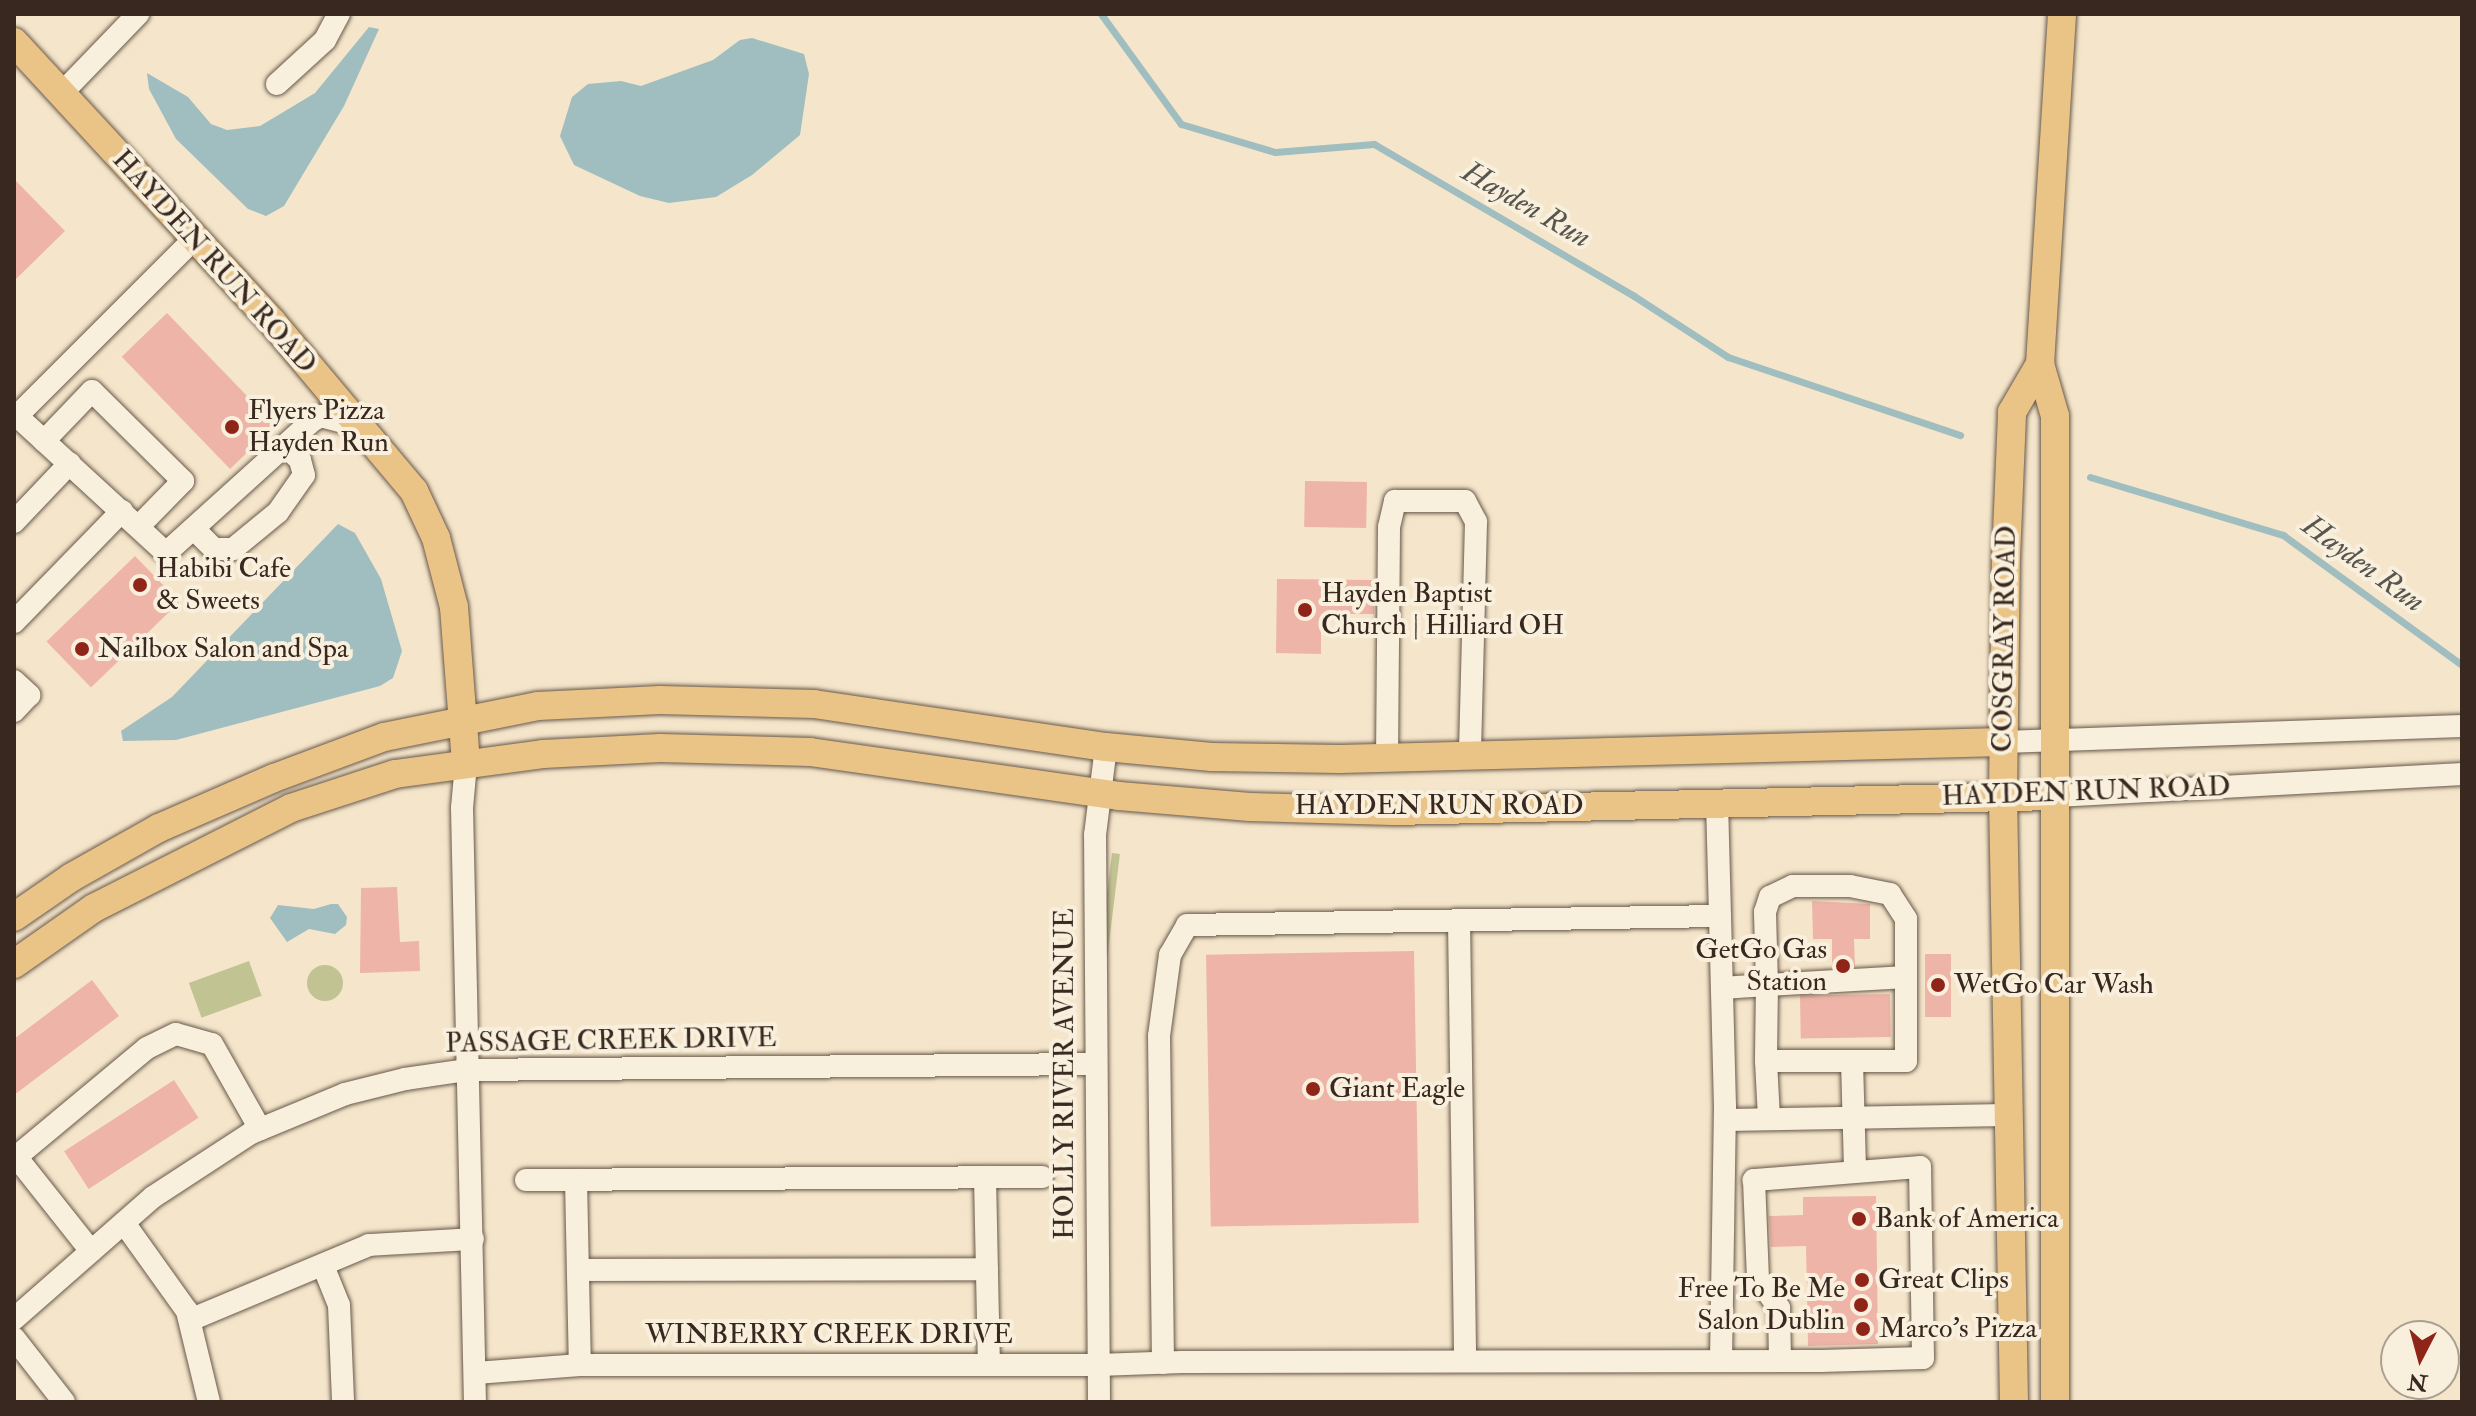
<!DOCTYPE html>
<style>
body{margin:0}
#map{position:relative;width:2476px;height:1416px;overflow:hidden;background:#f5e6cb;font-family:"IM FELL Double Pica",serif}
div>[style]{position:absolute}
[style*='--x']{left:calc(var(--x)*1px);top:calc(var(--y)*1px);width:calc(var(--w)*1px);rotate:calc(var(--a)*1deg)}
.green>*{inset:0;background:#c1c393;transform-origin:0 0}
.round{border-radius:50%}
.water>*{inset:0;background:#a0bdc0}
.stream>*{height:7px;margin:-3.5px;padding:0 3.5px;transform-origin:3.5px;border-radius:3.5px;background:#a0bdc0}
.building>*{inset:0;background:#edb4a7;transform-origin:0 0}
.roads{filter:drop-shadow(0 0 2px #68584a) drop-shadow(0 0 2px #68584a)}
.minor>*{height:22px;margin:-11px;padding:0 11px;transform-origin:11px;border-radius:11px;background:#f8efdd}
.major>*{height:28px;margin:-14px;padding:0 14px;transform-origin:14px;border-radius:14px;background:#eac386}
.dots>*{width:22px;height:22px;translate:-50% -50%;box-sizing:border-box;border:4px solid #f8efdd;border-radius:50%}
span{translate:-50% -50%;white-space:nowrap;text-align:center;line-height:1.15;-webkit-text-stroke:8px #f8efdd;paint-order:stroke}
.street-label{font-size:28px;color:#39281f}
.poi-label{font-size:28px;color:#39281f}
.left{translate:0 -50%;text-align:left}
.right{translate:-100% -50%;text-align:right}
.water-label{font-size:30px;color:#58554f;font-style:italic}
.frame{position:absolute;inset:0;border:16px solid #39281f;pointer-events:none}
.north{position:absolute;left:2380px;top:1320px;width:80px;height:80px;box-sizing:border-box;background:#f8efdd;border:2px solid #ac9f91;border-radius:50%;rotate:186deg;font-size:22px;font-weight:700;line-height:32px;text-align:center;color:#39281f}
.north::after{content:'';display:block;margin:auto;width:28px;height:36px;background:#8f2418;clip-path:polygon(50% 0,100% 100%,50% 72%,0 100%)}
</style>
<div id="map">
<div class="green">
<div style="left:1112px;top:853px;width:8px;height:172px;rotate:7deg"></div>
<div style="left:249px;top:961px;width:37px;height:64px;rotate:70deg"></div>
<div class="round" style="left:307px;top:965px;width:36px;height:36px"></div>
</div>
<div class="water">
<div style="clip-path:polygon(369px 27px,379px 29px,344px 106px,284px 206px,266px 216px,248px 209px,176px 139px,149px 89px,147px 73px,188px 97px,211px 124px,227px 130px,260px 126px,315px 93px)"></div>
<div style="clip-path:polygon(752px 38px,804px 54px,809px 74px,800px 135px,752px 175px,716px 197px,669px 203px,640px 196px,574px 165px,560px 136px,572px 97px,588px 84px,621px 81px,641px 86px,713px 60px,740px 40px)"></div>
<div style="clip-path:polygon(338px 524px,355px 533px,381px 579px,402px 651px,393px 678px,380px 686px,176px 740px,123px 741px,121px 731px,172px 697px)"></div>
<div style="clip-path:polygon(331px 904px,338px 904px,347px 917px,346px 925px,335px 934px,309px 929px,287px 942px,270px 918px,278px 905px,314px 909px)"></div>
</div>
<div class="stream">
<div style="--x:1101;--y:14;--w:136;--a:54"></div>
<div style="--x:1181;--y:124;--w:98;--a:16.6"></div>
<div style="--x:1275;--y:152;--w:99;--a:-4.6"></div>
<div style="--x:1374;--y:144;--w:301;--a:30.3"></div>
<div style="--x:1634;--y:296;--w:112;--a:33"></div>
<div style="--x:1728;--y:357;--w:245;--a:18.6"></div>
<div style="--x:2090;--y:477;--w:202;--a:16.7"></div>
<div style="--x:2283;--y:535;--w:221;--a:36"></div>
</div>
<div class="building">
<div style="clip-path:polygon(14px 179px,65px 231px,14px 281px)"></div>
<div style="left:167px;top:313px;width:156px;height:63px;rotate:46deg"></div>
<div style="left:1305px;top:481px;width:62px;height:46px;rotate:1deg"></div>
<div style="left:135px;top:556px;width:64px;height:123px;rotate:46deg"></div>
<div style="clip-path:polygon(1277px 579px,1374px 580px,1374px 614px,1321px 614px,1321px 654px,1276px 653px)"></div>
<div style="clip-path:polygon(397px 887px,400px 942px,419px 941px,420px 971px,360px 973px,361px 888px)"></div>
<div style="clip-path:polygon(1812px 901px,1870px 904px,1870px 939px,1854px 939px,1855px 966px,1832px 967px,1832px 939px,1813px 939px)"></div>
<div style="left:1414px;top:951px;width:272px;height:208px;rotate:89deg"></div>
<div style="left:1925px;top:954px;width:26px;height:63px"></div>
<div style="clip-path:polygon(92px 980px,119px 1016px,14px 1095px,14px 1039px)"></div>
<div style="left:1890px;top:994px;width:43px;height:90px;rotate:89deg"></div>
<div style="left:174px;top:1080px;width:45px;height:131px;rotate:57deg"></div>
<div style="clip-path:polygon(1876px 1196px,1878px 1344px,1808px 1346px,1806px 1246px,1771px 1247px,1769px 1216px,1803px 1215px,1803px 1197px)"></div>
</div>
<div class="roads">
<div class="minor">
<div style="--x:277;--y:84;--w:65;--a:-42.5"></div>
<div style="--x:325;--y:40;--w:30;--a:-62"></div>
<div style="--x:62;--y:93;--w:110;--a:-46.1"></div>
<div style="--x:193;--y:240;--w:249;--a:135"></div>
<div style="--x:17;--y:416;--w:202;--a:42.6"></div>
<div style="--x:166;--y:553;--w:197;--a:-42.1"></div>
<div style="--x:312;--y:421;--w:10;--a:-29"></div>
<div style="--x:321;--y:416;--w:39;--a:15"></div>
<div style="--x:44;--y:441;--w:69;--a:-46.2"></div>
<div style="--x:92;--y:391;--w:128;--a:44.7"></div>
<div style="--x:183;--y:481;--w:64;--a:134.4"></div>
<div style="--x:14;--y:522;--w:81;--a:-46.5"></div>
<div style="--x:194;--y:529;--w:28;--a:45"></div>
<div style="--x:214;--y:549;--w:19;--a:0"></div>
<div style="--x:233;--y:549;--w:58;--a:-39.4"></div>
<div style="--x:278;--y:512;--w:45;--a:-54.9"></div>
<div style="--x:304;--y:475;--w:16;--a:-105"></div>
<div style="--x:300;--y:460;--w:19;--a:-137"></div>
<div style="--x:14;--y:622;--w:155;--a:-45.8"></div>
<div style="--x:14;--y:681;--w:21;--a:43"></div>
<div style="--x:29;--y:695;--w:22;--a:133"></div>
<div style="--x:2003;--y:742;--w:459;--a:-2"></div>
<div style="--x:1387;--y:758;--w:231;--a:-89.5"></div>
<div style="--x:1389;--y:527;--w:27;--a:-77"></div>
<div style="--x:1395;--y:501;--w:70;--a:0"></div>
<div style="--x:1465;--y:501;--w:24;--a:62"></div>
<div style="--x:1476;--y:522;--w:233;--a:91.5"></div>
<div style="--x:466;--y:764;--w:44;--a:95.2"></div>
<div style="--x:462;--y:808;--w:594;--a:88.75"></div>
<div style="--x:2056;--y:796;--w:407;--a:-3.1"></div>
<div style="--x:1717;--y:801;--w:305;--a:88.5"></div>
<div style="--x:1725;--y:1106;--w:254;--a:90.9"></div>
<div style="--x:1793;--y:886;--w:57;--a:0"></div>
<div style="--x:1850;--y:886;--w:41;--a:11.3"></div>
<div style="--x:1890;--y:894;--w:30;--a:57"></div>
<div style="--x:1906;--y:919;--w:58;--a:90"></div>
<div style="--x:1906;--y:977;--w:139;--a:176.7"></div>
<div style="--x:1767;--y:985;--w:73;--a:-91.6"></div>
<div style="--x:1765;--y:912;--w:16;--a:-72"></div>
<div style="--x:1770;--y:897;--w:25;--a:-26"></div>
<div style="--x:1459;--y:920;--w:441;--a:89.2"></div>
<div style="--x:1722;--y:988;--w:45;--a:-3.8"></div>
<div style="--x:1767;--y:985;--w:76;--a:90.8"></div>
<div style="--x:1766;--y:1061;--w:86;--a:0"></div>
<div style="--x:1852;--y:1061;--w:109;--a:88.4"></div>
<div style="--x:1766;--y:1061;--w:58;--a:87"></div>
<div style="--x:1852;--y:1061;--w:54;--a:0"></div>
<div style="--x:1906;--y:1061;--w:84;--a:-90"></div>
<div style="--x:1725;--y:1120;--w:284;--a:-1"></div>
<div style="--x:14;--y:1154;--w:124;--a:51.6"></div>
<div style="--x:16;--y:1157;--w:170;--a:-39.8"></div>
<div style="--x:147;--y:1048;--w:32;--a:-26"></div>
<div style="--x:176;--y:1034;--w:37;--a:16"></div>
<div style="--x:212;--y:1044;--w:98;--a:60.5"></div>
<div style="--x:985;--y:1177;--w:188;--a:88.8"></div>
<div style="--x:526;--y:1180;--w:516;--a:-0.33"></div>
<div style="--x:576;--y:1180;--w:185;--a:88.8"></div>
<div style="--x:124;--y:1223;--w:108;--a:54.4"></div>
<div style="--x:187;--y:1311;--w:94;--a:76.4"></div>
<div style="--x:324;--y:1268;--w:40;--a:68"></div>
<div style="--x:339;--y:1305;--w:97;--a:87.6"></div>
<div style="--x:581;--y:1270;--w:406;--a:-0.1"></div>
<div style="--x:14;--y:1319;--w:185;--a:-41.3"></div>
<div style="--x:153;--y:1197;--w:117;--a:-33.1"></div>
<div style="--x:251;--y:1133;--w:102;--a:-22.5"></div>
<div style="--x:345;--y:1094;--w:62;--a:-14"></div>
<div style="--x:405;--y:1079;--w:63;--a:-8.3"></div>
<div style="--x:467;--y:1070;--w:626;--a:-0.55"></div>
<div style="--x:190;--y:1320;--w:194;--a:-22.7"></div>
<div style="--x:369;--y:1245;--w:104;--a:-3.3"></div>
<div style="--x:14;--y:1338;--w:81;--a:52"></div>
<div style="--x:1163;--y:1363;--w:327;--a:-90.7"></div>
<div style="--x:1159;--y:1036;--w:82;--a:-82.3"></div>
<div style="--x:1170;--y:955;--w:34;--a:-60"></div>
<div style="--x:1187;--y:925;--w:533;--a:-0.97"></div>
<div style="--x:476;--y:1373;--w:104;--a:-4.4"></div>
<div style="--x:580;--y:1365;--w:518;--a:0"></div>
<div style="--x:1098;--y:1365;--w:84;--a:-2"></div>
<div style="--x:1182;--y:1362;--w:639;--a:-0.09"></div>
<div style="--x:1821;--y:1361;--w:102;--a:-1.7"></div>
<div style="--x:1923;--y:1358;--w:191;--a:-90.9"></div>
<div style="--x:1920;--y:1167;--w:167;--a:175.5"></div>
<div style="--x:1754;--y:1180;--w:99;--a:87.7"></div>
<div style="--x:1758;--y:1279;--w:36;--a:54"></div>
<div style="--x:1779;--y:1308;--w:53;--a:88.9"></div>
<div style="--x:1099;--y:1402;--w:567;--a:-90.4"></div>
<div style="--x:1095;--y:835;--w:89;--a:-82.9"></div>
</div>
<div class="major">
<div style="--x:14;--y:42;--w:382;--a:47.3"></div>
<div style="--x:273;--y:323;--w:219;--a:50"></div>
<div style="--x:414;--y:491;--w:52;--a:64.9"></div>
<div style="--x:436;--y:538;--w:71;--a:75.4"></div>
<div style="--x:454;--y:607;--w:157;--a:85.6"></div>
<div style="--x:14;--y:917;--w:70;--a:-34.6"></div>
<div style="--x:72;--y:877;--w:100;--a:-29.4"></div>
<div style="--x:159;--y:828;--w:125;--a:-23.5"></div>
<div style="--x:274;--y:778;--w:117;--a:-20.4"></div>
<div style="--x:384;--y:737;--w:157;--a:-11.4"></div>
<div style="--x:538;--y:706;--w:122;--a:-2.8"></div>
<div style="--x:660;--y:700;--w:154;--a:1.5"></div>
<div style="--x:814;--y:704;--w:295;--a:8.4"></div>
<div style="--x:1106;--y:747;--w:106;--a:5.4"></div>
<div style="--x:1212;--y:757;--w:128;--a:0.9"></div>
<div style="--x:1340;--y:759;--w:663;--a:-1.47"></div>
<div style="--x:14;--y:964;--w:98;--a:-35"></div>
<div style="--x:94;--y:908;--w:221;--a:-26.9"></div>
<div style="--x:291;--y:808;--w:109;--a:-18.1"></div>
<div style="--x:395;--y:774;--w:149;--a:-7.7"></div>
<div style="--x:543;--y:754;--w:117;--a:-2.9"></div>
<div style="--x:660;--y:748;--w:150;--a:1.5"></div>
<div style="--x:810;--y:752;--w:312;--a:8.1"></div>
<div style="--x:1119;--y:796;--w:131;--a:4.8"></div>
<div style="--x:1250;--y:807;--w:143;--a:1.6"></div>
<div style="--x:1393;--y:811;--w:663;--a:-1.3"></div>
<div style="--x:2014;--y:1402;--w:607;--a:-91.04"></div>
<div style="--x:2003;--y:795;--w:237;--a:-89.3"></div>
<div style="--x:2006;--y:558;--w:146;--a:-87.6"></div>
<div style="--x:2012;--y:412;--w:56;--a:-59.7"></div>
<div style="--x:2055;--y:1402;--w:986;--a:-90"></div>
<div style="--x:2055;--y:416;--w:54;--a:-106.1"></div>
<div style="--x:2040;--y:364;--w:351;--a:-86.4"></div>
</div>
</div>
<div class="dots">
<div style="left:232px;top:427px;background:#8f2418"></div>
<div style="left:140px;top:585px;background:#8f2418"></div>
<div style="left:1305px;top:610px;background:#8f2418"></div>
<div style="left:82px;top:649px;background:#8f2418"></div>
<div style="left:1843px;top:966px;background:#8f2418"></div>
<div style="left:1938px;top:985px;background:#8f2418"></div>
<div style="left:1313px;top:1089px;background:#8f2418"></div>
<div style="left:1859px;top:1219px;background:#8f2418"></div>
<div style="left:1862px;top:1280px;background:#8f2418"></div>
<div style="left:1861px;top:1305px;background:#8f2418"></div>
<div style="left:1863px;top:1329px;background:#8f2418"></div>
</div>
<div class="street-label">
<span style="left:214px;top:262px;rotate:48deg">HAYDEN RUN ROAD</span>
<span style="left:2005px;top:639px;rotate:-89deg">COSGRAY ROAD</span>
<span style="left:2086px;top:792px;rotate:-2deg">HAYDEN RUN ROAD</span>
<span style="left:1439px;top:806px">HAYDEN RUN ROAD</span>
<span style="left:611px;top:1041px;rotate:-1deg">PASSAGE CREEK DRIVE</span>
<span style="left:1065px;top:1074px;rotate:-90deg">HOLLY RIVER AVENUE</span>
<span style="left:829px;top:1335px">WINBERRY CREEK DRIVE</span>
</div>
<div class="poi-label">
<span class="left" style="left:248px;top:427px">Flyers Pizza<br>Hayden Run</span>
<span class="left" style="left:156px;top:585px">Habibi Cafe<br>&amp; Sweets</span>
<span class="left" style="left:1321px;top:610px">Hayden Baptist<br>Church | Hilliard OH</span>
<span class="left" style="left:98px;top:649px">Nailbox Salon and Spa</span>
<span class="right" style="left:1827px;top:966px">GetGo Gas<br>Station</span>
<span class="left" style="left:1954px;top:985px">WetGo Car Wash</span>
<span class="left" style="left:1329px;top:1089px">Giant Eagle</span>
<span class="left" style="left:1875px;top:1219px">Bank of America</span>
<span class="left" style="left:1878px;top:1280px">Great Clips</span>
<span class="right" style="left:1845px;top:1305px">Free To Be Me<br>Salon Dublin</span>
<span class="left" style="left:1879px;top:1329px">Marco's Pizza</span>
</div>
<div class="water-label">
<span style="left:1526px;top:205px;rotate:30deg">Hayden Run</span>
<span style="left:2363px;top:564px;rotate:36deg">Hayden Run</span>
</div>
<div class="frame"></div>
<div class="north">N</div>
</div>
